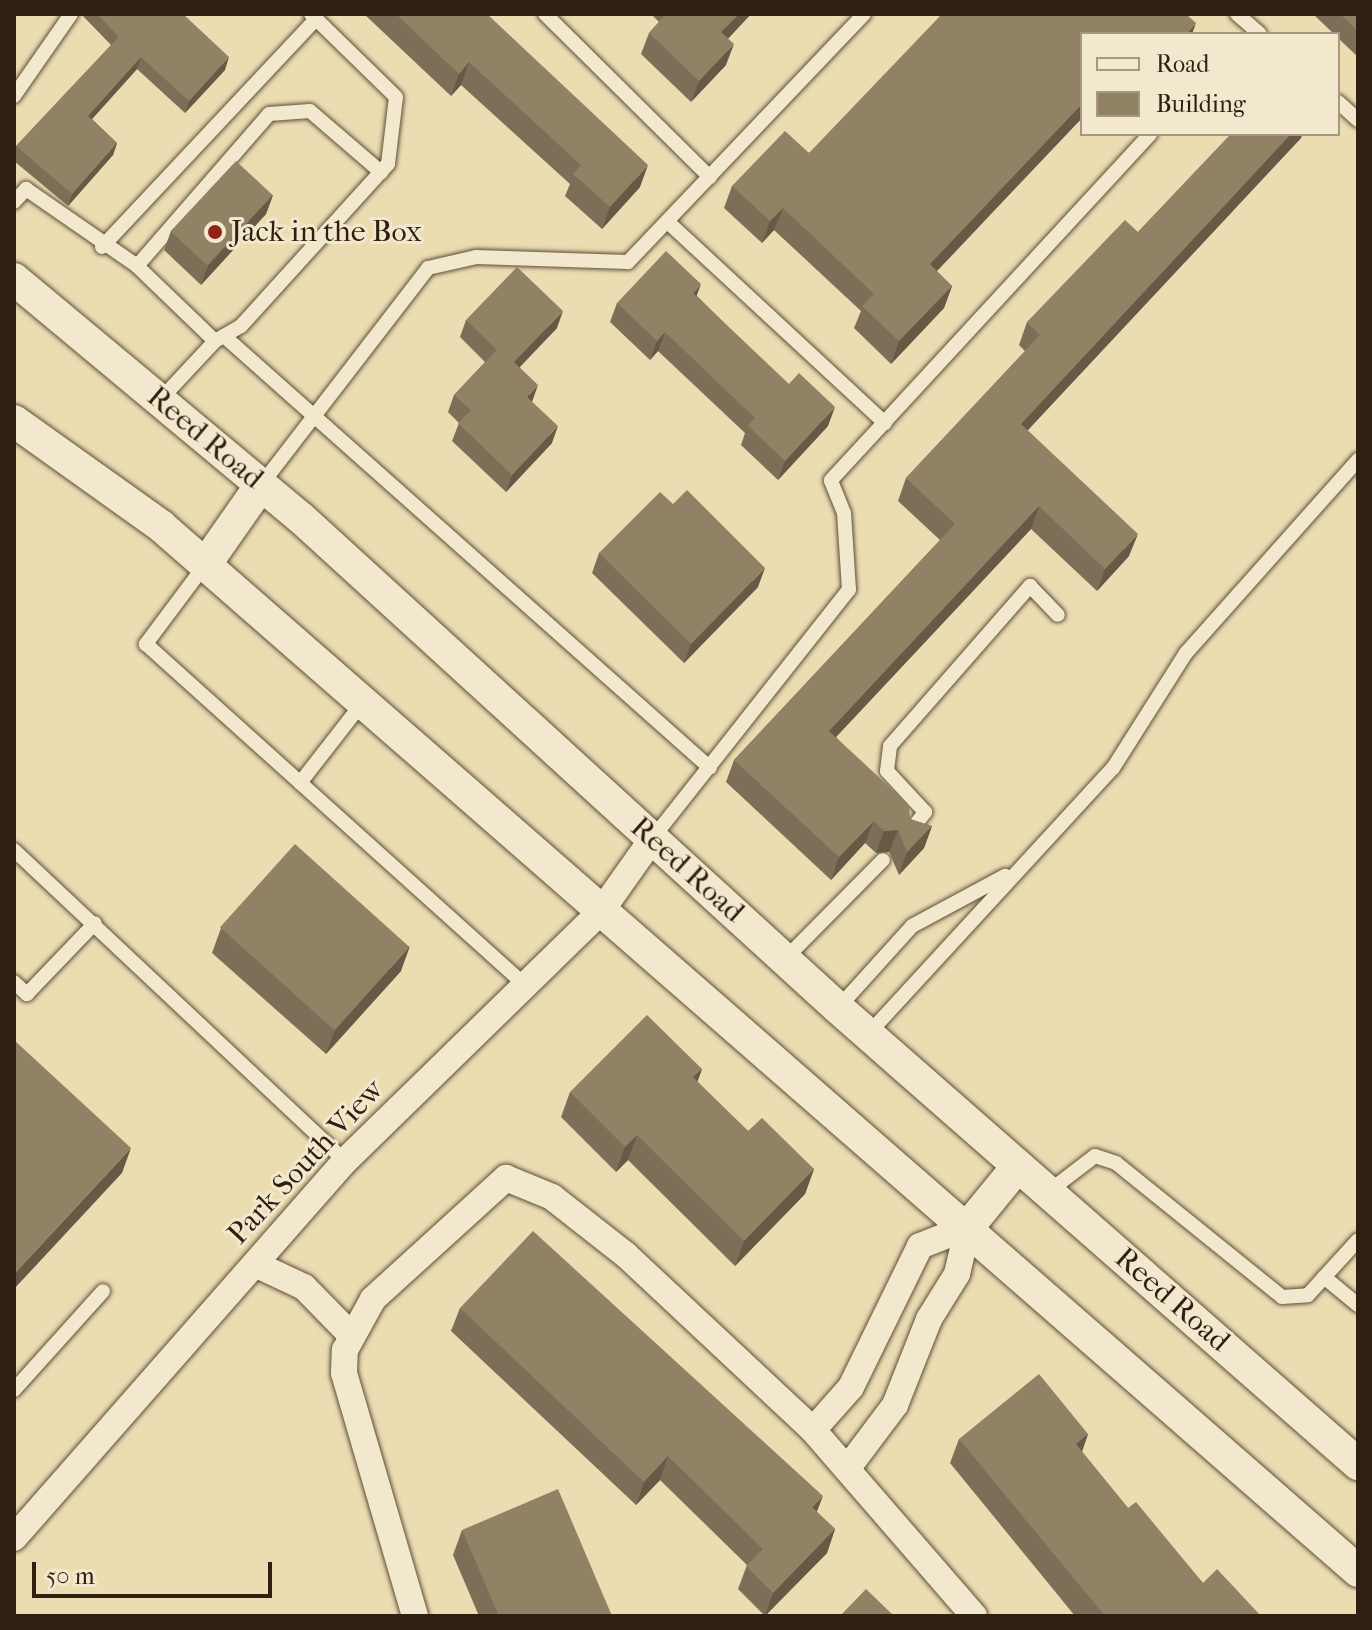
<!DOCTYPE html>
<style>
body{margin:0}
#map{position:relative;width:1372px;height:1630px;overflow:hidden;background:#ebdcb2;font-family:"IM FELL French Canon",serif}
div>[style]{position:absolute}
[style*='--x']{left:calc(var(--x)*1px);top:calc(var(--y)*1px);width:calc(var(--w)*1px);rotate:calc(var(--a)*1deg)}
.roads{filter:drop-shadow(0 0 2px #5e4e39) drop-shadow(0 0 2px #5e4e39)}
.service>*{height:14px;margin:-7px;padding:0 7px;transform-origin:7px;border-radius:7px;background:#f2e8cd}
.minor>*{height:26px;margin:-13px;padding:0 13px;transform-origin:13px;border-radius:13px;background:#f2e8cd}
.tertiary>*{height:32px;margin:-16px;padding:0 16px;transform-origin:16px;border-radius:16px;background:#f2e8cd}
.wall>*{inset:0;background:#7d6f57}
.shaded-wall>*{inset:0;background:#665a47}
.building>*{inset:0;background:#918165;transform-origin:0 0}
.dots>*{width:22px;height:22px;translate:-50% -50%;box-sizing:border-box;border:4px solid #f2e8cd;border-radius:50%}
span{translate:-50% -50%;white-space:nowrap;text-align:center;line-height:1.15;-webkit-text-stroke:6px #f2e8cd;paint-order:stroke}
.poi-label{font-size:30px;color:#2f1f11}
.left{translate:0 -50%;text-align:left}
.street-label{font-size:30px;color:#2f1f11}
.frame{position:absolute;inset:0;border:16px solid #2f1f11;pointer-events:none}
.legend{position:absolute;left:1080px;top:32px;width:260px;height:104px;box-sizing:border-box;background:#f2e8cd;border:2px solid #a49882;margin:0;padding:10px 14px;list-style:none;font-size:24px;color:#2f1f11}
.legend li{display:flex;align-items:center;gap:16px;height:40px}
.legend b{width:40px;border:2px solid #a49882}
.scale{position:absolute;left:32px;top:1562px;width:240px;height:36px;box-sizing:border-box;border:4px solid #2f1f11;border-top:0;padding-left:10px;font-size:24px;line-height:28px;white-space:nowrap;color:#2f1f11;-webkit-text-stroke:6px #f2e8cd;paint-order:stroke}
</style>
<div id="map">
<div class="roads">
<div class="service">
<div style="--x:545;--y:14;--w:232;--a:44.7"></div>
<div style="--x:1237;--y:14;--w:30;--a:41"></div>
<div style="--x:14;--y:96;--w:100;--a:-55.2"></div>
<div style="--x:1338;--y:102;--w:27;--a:42"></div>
<div style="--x:14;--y:202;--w:18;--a:-47"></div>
<div style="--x:26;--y:189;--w:135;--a:34.7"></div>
<div style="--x:137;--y:266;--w:108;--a:43.9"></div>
<div style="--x:215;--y:341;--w:81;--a:133"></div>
<div style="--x:670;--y:224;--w:293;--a:42.8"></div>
<div style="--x:102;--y:247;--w:313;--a:-46.8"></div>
<div style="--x:316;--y:19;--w:7;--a:-135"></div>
<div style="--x:137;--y:266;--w:201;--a:-49"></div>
<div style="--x:269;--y:114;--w:41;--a:-4.2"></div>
<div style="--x:310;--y:111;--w:94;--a:40.7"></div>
<div style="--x:224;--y:336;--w:650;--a:41.63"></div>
<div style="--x:215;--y:341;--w:30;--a:-30"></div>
<div style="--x:241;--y:326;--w:219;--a:-47.8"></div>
<div style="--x:388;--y:164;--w:67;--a:-83.2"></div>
<div style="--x:396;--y:97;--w:112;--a:-135.7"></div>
<div style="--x:261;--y:485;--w:274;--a:-52.4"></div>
<div style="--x:428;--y:268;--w:49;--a:-12.9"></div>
<div style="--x:476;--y:257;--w:152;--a:1.9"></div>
<div style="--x:628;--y:262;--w:342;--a:-46.4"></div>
<div style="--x:205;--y:565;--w:99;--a:126.8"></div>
<div style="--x:146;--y:644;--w:510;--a:41.98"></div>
<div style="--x:300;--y:783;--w:103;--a:-52.1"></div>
<div style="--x:908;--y:834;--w:28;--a:-52"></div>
<div style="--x:925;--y:812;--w:56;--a:-132.8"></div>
<div style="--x:887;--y:771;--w:25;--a:-83"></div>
<div style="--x:890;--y:746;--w:213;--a:-48.8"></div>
<div style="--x:1030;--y:586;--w:40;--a:46"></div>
<div style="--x:652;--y:839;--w:318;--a:-51.7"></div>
<div style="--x:849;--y:590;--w:77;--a:-93.7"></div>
<div style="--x:844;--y:513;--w:35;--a:-112"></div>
<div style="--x:831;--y:480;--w:471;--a:-47.3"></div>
<div style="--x:14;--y:850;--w:454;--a:43.2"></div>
<div style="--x:785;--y:959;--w:139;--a:-45.3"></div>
<div style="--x:14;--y:982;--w:18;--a:43"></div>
<div style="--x:27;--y:994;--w:98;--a:-46.2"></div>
<div style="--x:838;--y:1008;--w:110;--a:-47.9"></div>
<div style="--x:912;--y:926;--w:106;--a:-28.3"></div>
<div style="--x:870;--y:1032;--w:359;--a:-47.4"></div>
<div style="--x:1113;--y:768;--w:136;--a:-57.6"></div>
<div style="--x:1186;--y:653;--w:259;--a:-48.3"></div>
<div style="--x:1048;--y:1192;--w:59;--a:-37.5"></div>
<div style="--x:1095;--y:1156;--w:22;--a:18"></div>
<div style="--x:1116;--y:1163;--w:213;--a:38.9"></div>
<div style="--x:1282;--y:1297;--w:26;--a:-4"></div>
<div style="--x:1308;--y:1295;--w:74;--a:-47.7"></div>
<div style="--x:1324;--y:1277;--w:44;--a:39.5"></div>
<div style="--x:14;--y:1390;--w:133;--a:-48"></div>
</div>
<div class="minor">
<div style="--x:255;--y:1264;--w:54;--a:25.1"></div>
<div style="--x:304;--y:1287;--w:67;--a:45.6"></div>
<div style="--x:813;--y:1430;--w:57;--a:-48.5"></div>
<div style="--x:851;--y:1387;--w:157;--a:-63.9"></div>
<div style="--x:920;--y:1246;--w:52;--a:-21.6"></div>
<div style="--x:847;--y:1469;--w:80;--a:-53.1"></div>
<div style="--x:895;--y:1405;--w:92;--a:-68.4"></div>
<div style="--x:929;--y:1319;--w:53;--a:-58.1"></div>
<div style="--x:957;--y:1274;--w:48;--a:-76.8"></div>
<div style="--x:14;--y:1538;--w:502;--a:-48.72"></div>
<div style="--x:345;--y:1161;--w:359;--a:-44.3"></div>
<div style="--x:602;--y:910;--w:87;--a:-54.8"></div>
<div style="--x:415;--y:1616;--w:253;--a:-106.3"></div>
<div style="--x:344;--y:1373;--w:23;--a:-88"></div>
<div style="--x:345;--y:1350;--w:58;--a:-61.2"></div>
<div style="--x:373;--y:1299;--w:180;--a:-42.3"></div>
<div style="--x:506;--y:1178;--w:50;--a:22.4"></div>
<div style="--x:552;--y:1197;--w:94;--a:38.1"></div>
<div style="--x:626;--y:1255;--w:256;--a:43.1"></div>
<div style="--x:813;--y:1430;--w:246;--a:49.1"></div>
</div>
<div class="tertiary">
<div style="--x:14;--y:279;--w:373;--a:39.8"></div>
<div style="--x:301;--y:518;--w:727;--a:42.38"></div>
<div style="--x:838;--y:1008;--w:692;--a:41.25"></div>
<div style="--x:14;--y:421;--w:181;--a:35.5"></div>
<div style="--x:161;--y:526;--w:1589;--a:41.12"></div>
<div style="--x:205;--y:565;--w:98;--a:-55"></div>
<div style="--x:968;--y:1227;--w:79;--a:-50.7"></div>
</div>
</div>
<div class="wall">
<div style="clip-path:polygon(81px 14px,183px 14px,225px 70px,185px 113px,137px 69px,92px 119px,117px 143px,113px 155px,68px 206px,14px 161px,14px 152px,16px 146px,111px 45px)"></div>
<div style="clip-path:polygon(364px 14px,487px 14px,640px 187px,602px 229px,565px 196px,570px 184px,461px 85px,451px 96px)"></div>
<div style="clip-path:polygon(651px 14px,751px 14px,728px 38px,726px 65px,691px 102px,641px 54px,649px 33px,659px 22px)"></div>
<div style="clip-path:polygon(1313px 14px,1358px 14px,1358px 57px,1338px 38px,1338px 34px,1334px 34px)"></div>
<div style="clip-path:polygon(1082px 34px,1082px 118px,936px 271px,952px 286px,944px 308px,891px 364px,854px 328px,861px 311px,774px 230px,762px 243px,724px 208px,732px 186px)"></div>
<div style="clip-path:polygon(1228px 134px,1302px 134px,1301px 138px,1027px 431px,1129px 556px,1097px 591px,1031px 529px,836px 737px,910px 819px,932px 826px,924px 848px,899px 875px,889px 852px,876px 853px,865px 843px,831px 880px,726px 782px,734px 760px,940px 540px,898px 501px,906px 478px,1025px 351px,1019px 345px,1027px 322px,1138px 232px,1230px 135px)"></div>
<div style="clip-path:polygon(273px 195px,266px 214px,201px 285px,164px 250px,171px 231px)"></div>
<div style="clip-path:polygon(697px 296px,828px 426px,778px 480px,741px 445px,745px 433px,658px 351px,650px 360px,610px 322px,617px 303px)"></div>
<div style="clip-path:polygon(466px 320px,557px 328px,520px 367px,532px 402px,552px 443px,506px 492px,452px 441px,459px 423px,448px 412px,454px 395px,485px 362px,460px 337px)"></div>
<div style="clip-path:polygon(673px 504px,758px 587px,684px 663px,592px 573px,599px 553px)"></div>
<div style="clip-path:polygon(221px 928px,401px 971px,326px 1054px,212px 953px)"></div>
<div style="clip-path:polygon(702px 1069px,697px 1082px,748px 1131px,814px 1169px,805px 1194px,735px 1266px,628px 1160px,616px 1172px,561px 1117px,570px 1092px)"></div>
<div style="clip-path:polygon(460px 1308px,817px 1512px,835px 1529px,827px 1553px,765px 1616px,738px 1589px,747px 1565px,660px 1480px,636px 1505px,451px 1331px)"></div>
<div style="clip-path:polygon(1088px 1434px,1082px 1452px,1128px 1508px,1203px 1583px,1261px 1616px,1075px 1616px,950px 1463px,959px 1439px)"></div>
<div style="clip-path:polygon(462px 1530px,612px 1616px,479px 1616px,453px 1555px)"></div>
</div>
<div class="shaded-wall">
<div style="clip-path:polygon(739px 14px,751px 14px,714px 54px,721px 32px)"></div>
<div style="clip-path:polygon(1196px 23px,1192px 34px,1186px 34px)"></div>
<div style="clip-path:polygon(734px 44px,726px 65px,691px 102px,699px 81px)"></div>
<div style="clip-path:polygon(141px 57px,137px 69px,84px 128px,88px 116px)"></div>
<div style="clip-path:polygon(229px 57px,225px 70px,185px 113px,189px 101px)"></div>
<div style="clip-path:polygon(469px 62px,461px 85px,451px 96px,459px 74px)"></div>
<div style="clip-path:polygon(1082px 104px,1082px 118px,922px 287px,930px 264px)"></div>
<div style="clip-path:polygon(1291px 134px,1302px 134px,1301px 138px,1012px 447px,1021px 424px)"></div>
<div style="clip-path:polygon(117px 143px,113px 155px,68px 206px,72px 194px)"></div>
<div style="clip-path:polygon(648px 165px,640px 187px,602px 229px,610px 207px)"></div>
<div style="clip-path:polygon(273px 195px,266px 214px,201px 285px,208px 266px)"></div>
<div style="clip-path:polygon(783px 208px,774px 230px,762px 243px,770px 221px)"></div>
<div style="clip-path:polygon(701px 284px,694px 303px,693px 293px)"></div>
<div style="clip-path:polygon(952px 286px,944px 308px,891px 364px,899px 341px)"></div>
<div style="clip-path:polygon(563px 311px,557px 328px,508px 379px,514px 362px)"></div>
<div style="clip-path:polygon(665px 332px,658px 351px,650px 360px,657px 341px)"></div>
<div style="clip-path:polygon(538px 385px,532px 402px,527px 397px)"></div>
<div style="clip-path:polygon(835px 407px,828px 426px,778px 480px,785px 461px)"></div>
<div style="clip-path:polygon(558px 426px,552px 443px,506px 492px,512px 475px)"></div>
<div style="clip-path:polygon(1039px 506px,1031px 529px,821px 753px,829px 731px)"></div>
<div style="clip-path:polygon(1138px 534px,1129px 556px,1097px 591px,1105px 569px)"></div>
<div style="clip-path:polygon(765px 568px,758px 587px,684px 663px,691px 644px)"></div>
<div style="clip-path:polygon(874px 821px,865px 843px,831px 880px,839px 857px)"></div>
<div style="clip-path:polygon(932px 826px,924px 848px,899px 875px,907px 852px)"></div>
<div style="clip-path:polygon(898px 830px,889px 852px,876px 853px,884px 831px)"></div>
<div style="clip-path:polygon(410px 946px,401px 971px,326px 1054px,335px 1030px)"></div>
<div style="clip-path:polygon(702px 1069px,693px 1094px,693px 1077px)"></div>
<div style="clip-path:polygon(637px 1135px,628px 1160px,616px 1172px,625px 1147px)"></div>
<div style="clip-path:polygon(131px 1148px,122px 1173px,14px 1289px,14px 1274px)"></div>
<div style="clip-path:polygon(814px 1169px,805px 1194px,735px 1266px,744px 1241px)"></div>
<div style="clip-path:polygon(1088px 1434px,1079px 1459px,1076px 1444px)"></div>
<div style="clip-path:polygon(668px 1456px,660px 1480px,636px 1505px,644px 1482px)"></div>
<div style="clip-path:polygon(823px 1496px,814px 1519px,812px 1507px)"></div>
<div style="clip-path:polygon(835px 1529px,827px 1553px,765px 1616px,773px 1593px)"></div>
</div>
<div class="building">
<div style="clip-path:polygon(97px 14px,183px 14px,229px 57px,189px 101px,141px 57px,88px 116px,117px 143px,72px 194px,16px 146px,119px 37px)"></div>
<div style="clip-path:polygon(396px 14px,487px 14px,648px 165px,610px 207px,573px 174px,581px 165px,469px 62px,459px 74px)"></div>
<div style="clip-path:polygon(666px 14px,739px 14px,721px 32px,734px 44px,699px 81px,649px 33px)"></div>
<div style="clip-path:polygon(942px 14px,1186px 14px,1196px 23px,1186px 34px,1082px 34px,1082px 104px,930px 264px,952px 286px,899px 341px,862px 306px,874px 294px,783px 208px,770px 221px,732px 186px,785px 131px,809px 153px)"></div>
<div style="clip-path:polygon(1340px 14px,1358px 14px,1358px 31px)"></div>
<div style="clip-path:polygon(1231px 134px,1291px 134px,1021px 424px,1138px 534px,1105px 569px,1039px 506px,829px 731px,909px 805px,910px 819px,932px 826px,907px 852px,898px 830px,884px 831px,874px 821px,839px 857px,734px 760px,955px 524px,906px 478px,1040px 335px,1027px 322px,1125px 220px,1138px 232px)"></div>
<div style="left:236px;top:161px;width:50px;height:96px;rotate:43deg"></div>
<div style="clip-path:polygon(666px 251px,701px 284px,693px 293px,789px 384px,799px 373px,835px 407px,785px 461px,748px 426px,755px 418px,665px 332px,657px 341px,617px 303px)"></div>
<div style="clip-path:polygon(517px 267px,563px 311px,514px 362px,538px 385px,527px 397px,558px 426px,512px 475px,458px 423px,471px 410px,454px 395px,497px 350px,466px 320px)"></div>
<div style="clip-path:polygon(687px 490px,765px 568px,691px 644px,599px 553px,660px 492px,673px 504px)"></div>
<div style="left:295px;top:844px;width:154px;height:112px;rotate:42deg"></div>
<div style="clip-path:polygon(647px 1015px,702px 1069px,693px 1077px,748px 1131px,762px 1118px,814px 1169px,744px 1241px,637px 1135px,625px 1147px,570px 1092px)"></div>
<div style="clip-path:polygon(14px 1040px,131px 1148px,14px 1274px)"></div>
<div style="clip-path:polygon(533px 1231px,823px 1496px,812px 1507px,835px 1529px,773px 1593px,746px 1566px,763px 1549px,668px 1456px,644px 1482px,460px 1308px)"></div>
<div style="clip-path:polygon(1039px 1374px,1088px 1434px,1076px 1444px,1128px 1508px,1136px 1502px,1203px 1583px,1217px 1569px,1261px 1616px,1105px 1616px,959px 1439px)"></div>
<div style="clip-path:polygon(558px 1489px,612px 1616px,499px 1616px,462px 1530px)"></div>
<div style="clip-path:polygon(866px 1589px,894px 1616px,840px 1616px)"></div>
</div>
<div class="dots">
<div style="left:215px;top:232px;background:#8f2418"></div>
</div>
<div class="poi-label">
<span class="left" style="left:231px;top:232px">Jack in the Box</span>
</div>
<div class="street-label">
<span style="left:205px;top:438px;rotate:40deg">Reed Road</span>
<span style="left:687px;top:870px;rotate:42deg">Reed Road</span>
<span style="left:306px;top:1162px;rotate:-47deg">Park South View</span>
<span style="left:1172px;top:1300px;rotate:41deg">Reed Road</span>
</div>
<div class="frame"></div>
<ul class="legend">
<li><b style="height:10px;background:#f2e8cd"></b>Road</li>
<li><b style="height:22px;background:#918165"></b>Building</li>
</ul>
<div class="scale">50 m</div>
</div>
